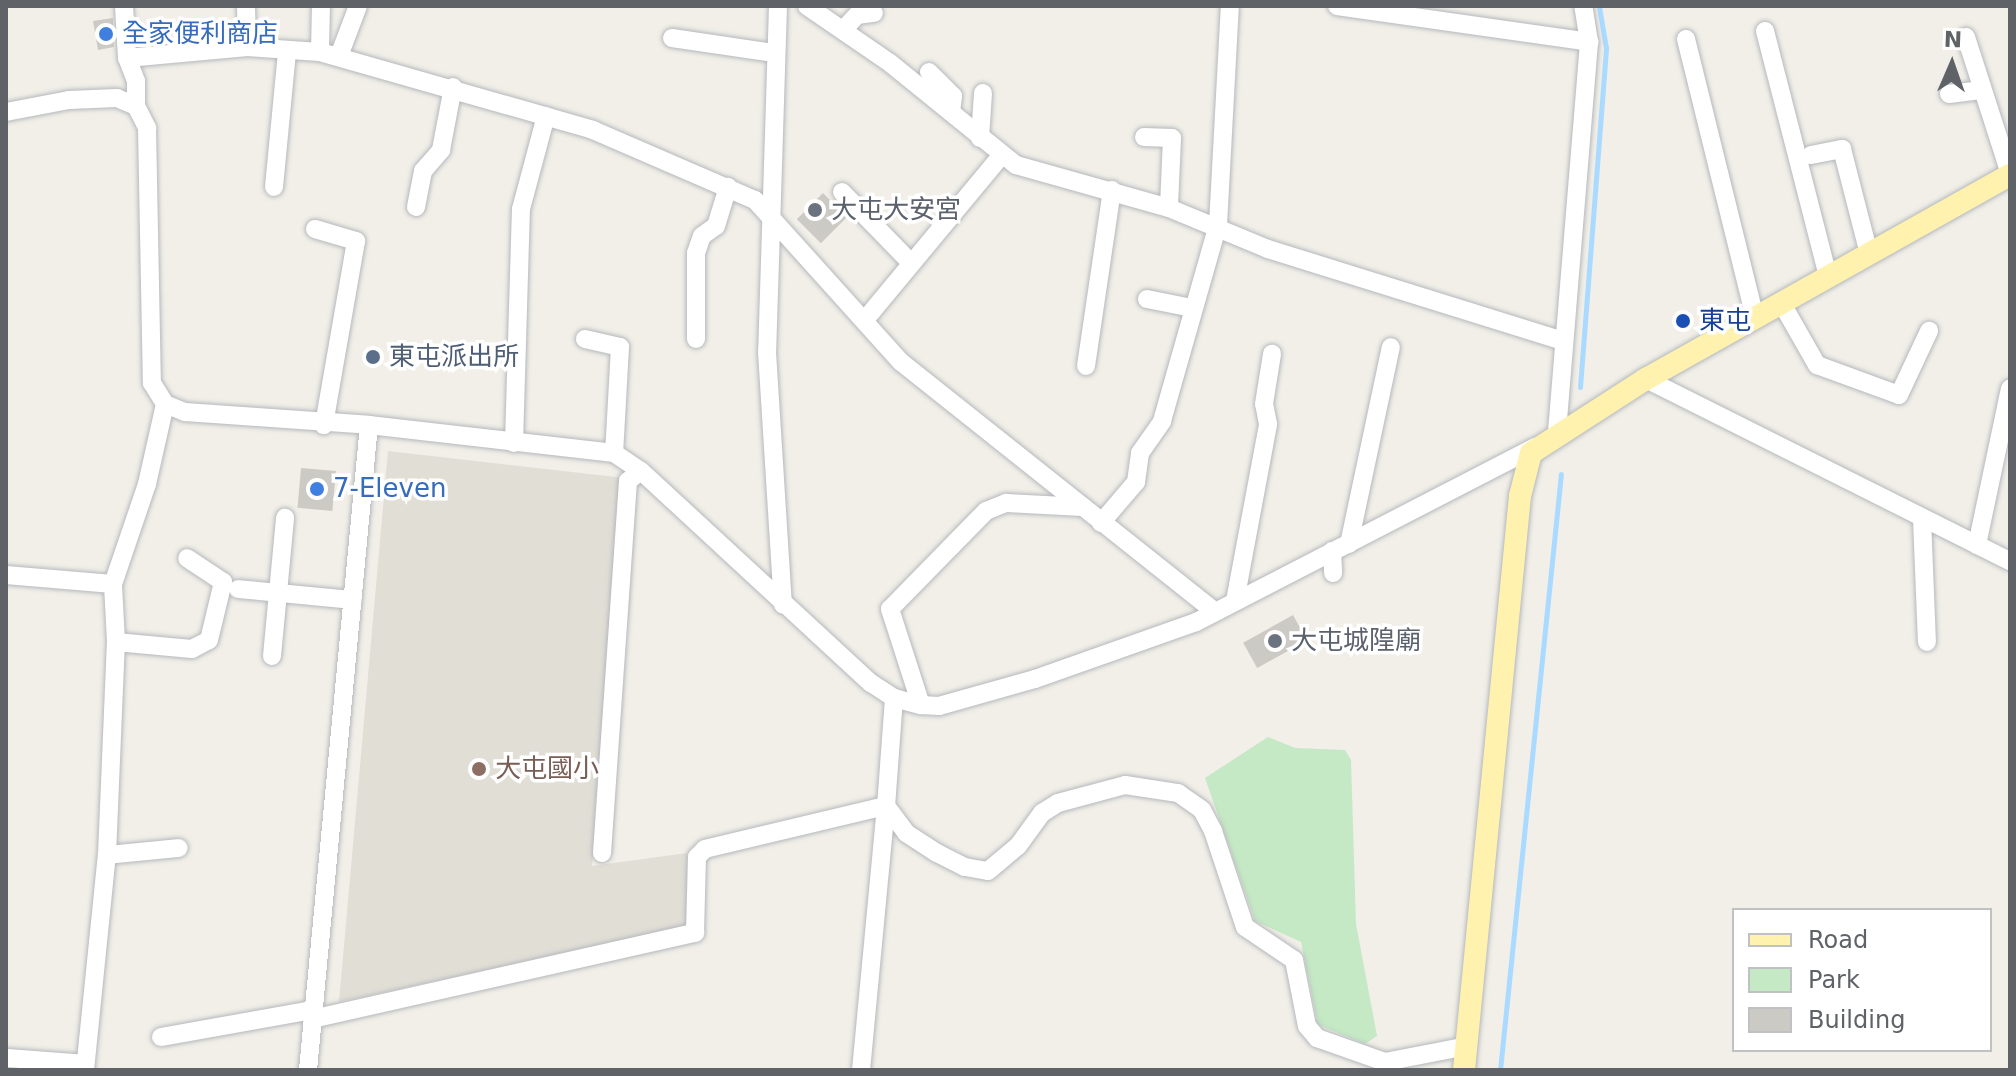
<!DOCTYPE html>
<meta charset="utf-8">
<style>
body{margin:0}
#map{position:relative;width:2016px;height:1076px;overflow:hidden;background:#f1efe8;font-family:"DejaVu Sans","Noto Sans TC",sans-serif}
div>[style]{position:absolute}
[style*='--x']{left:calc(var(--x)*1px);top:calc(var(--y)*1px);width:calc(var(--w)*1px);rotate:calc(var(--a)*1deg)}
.education>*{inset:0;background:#e1ded6}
.green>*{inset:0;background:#c5e8c5}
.stream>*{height:5px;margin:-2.5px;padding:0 2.5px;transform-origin:2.5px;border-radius:2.5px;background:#aadaff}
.building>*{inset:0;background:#cccac5;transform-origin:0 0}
.roads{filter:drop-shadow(0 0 2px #b5b8bc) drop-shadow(0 0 2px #b5b8bc)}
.minor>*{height:18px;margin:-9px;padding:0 9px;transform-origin:9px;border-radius:9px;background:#fff}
.major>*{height:22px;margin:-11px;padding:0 11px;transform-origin:11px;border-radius:11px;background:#fff2af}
.dots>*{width:22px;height:22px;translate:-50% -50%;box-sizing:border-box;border:4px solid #fff;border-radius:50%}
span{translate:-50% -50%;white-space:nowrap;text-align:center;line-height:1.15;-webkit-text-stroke:7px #fff;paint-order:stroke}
.shop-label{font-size:26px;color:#366cbe}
.left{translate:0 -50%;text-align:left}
.worship-label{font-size:26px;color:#5b616d}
.transit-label{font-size:26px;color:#164399}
.service-label{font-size:26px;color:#4e5e75}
.education-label{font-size:26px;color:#785e54}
.frame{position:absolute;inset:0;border:8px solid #5f6368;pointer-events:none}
.legend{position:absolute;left:1732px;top:908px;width:260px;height:144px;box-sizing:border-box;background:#fff;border:2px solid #bfc1c3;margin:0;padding:10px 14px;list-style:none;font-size:24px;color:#5f6368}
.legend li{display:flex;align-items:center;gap:16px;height:40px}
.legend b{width:40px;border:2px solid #bfc1c3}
.north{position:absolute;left:1912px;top:24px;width:80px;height:80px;-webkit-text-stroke:6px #fff;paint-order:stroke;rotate:2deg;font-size:22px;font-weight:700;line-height:32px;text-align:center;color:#5f6368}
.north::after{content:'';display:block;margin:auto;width:28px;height:36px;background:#5f6368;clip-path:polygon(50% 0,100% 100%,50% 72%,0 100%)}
</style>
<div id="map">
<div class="education">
<div style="clip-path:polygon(388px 451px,625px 478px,592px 866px,687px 853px,688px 926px,339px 1002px)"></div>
</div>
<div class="green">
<div style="clip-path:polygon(1268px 737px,1295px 748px,1345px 750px,1351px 760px,1356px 924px,1377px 1036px,1365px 1044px,1318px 1025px,1301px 942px,1255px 921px,1205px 778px)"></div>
</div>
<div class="stream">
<div style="--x:1580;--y:387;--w:340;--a:-85.6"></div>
<div style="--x:1606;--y:48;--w:43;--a:-99.5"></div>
<div style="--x:1500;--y:1070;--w:599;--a:-84.16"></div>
</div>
<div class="building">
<div style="clip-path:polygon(113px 18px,114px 47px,98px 50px,93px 21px)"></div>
<div style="left:823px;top:193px;width:34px;height:37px;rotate:45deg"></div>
<div style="left:301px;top:468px;width:35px;height:40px;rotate:5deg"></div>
<div style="left:1293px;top:615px;width:29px;height:57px;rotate:61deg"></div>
</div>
<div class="roads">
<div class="minor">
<div style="--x:124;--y:6;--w:52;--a:86.7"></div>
<div style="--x:246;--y:6;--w:41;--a:88.6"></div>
<div style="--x:778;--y:6;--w:346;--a:91.8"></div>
<div style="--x:767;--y:352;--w:253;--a:86.4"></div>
<div style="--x:807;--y:6;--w:101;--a:34.5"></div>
<div style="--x:890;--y:63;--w:162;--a:39"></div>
<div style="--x:1016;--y:165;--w:159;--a:15.7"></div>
<div style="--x:1169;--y:208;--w:107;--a:22.5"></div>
<div style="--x:1268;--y:249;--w:309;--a:17.3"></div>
<div style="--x:1337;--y:6;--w:255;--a:8.1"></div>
<div style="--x:844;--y:29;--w:19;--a:-47"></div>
<div style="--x:857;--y:15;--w:17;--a:-7"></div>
<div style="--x:1765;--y:31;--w:253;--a:75.6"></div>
<div style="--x:1966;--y:37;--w:144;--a:72.2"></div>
<div style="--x:672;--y:38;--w:102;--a:8.4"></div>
<div style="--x:1686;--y:39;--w:286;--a:76.1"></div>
<div style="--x:320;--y:52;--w:46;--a:-88.8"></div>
<div style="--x:339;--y:56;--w:53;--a:-69.2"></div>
<div style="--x:929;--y:72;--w:34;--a:45"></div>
<div style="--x:953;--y:96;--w:16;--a:97"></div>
<div style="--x:1949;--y:94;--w:32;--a:-7"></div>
<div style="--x:136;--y:106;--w:25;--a:-90"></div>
<div style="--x:136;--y:81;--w:25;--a:-111"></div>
<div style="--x:127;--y:58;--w:121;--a:-5.2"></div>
<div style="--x:247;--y:47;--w:73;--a:3.9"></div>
<div style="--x:320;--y:52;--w:284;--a:15.9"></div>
<div style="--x:593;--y:130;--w:176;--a:23.4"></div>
<div style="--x:755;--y:200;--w:218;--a:48"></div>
<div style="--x:901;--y:362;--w:401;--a:38.5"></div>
<div style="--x:6;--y:112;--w:64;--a:-10.8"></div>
<div style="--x:69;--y:100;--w:48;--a:-2.4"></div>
<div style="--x:117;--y:98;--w:21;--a:23"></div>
<div style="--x:136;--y:106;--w:25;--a:63"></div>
<div style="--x:147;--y:128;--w:255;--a:88.9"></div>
<div style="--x:152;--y:383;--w:25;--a:58"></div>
<div style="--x:165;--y:404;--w:22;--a:22"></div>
<div style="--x:185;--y:412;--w:184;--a:4"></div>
<div style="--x:369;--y:425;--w:247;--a:6.5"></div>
<div style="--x:614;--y:453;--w:32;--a:34"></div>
<div style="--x:641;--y:471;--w:313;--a:42.7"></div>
<div style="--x:871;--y:683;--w:27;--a:33"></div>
<div style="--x:894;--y:698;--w:28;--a:15"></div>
<div style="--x:921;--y:705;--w:18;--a:3"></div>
<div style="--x:939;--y:706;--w:100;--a:-15.7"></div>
<div style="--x:1035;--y:679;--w:171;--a:-19.5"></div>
<div style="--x:1196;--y:622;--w:382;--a:-27.3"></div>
<div style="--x:1144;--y:137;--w:28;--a:2"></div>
<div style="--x:1172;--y:138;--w:70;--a:92.5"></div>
<div style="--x:980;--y:138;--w:45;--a:-86.2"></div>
<div style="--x:1811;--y:155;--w:32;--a:-11"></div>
<div style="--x:1842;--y:149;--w:108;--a:75.6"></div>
<div style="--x:274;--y:187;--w:137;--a:-84.5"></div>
<div style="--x:842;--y:192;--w:98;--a:45.8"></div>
<div style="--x:416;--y:207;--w:37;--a:-79"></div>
<div style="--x:423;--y:171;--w:28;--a:-49"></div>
<div style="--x:441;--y:150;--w:64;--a:-79.2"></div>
<div style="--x:315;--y:229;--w:43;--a:16.3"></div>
<div style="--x:356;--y:241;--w:187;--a:99.9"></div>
<div style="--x:1147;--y:299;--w:46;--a:11.3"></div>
<div style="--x:1781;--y:302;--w:73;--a:60.3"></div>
<div style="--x:1817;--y:365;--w:87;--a:20.1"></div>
<div style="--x:1899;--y:395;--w:71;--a:-64.9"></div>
<div style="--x:864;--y:321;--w:213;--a:-50.3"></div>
<div style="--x:585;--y:339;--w:36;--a:13"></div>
<div style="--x:620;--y:347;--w:106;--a:93.2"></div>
<div style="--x:696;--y:339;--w:86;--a:-90"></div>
<div style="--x:696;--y:253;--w:18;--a:-71"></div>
<div style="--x:702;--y:236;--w:17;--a:-36"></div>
<div style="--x:716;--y:226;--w:41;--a:-72.9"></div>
<div style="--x:1086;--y:366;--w:178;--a:-81.6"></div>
<div style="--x:1646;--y:379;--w:407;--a:26.6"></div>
<div style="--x:1557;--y:432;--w:391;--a:-85.3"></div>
<div style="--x:1589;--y:42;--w:36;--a:-99"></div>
<div style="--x:514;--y:443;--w:234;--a:-88.3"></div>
<div style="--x:521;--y:209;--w:96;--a:-75"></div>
<div style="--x:1922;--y:519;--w:123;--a:87.7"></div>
<div style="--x:1101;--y:523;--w:54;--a:-49.5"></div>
<div style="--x:1136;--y:482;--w:29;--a:-82"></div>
<div style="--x:1140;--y:453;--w:39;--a:-55"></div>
<div style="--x:1162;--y:421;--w:204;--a:-74.1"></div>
<div style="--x:1218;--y:225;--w:219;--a:-86.9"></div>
<div style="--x:1349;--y:544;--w:201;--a:-78"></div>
<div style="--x:1977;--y:545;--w:160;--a:-78.1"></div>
<div style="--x:1332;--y:551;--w:22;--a:87"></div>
<div style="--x:6;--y:575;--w:107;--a:4.8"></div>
<div style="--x:113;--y:584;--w:106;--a:-71.2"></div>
<div style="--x:147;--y:484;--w:82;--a:-77.3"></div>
<div style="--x:238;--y:589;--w:115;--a:5.5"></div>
<div style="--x:1235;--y:601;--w:180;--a:-79.4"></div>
<div style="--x:1268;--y:424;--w:20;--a:-101"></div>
<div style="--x:1264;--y:404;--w:51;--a:-80.9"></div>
<div style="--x:116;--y:642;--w:76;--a:5.3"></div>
<div style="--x:192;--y:649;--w:19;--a:-28"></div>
<div style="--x:209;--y:640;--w:60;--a:-76.4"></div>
<div style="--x:223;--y:582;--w:43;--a:-146.3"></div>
<div style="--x:272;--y:656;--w:139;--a:-84.6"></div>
<div style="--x:894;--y:698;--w:108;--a:94.2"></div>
<div style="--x:886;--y:806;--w:34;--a:53"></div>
<div style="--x:906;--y:833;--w:37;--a:33"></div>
<div style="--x:937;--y:853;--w:31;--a:27"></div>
<div style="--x:965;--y:867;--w:23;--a:10"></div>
<div style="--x:988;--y:871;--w:39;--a:-40"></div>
<div style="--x:1018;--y:846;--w:41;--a:-54"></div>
<div style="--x:1042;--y:813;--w:19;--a:-32"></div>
<div style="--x:1058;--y:803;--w:69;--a:-15"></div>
<div style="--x:1125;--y:785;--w:54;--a:8.6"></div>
<div style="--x:1178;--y:793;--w:29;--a:35"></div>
<div style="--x:1202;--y:810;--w:24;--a:62"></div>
<div style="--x:1213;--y:831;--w:101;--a:71.6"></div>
<div style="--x:1245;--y:927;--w:59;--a:34"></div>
<div style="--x:1294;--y:960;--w:67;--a:78.9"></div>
<div style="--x:1307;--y:1026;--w:16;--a:50"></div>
<div style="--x:1317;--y:1038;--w:72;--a:19.4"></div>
<div style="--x:1385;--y:1062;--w:84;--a:-11"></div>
<div style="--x:921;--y:705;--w:101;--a:-107.9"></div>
<div style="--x:890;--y:609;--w:137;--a:-45.6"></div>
<div style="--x:986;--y:511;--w:22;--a:-22"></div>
<div style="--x:1006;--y:503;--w:77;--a:3"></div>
<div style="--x:602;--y:853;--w:373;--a:-86"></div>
<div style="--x:628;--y:481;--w:16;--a:-38"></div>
<div style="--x:107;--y:855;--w:72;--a:-5.6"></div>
<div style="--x:312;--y:1019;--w:393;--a:-12.7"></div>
<div style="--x:695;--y:933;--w:76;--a:-88.5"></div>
<div style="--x:697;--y:857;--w:11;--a:-45"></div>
<div style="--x:705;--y:849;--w:186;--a:-13.4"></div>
<div style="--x:886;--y:806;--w:265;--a:95.4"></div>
<div style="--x:161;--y:1037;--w:154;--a:-10.1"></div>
<div style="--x:6;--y:1058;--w:79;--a:4.3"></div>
<div style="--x:85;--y:1070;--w:216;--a:-84.2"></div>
<div style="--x:107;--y:855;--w:213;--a:-87.6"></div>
<div style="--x:116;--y:642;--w:58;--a:-93"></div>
<div style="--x:308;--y:1070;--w:648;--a:-84.6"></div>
</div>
<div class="major">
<div style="--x:1464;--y:1070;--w:577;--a:-84.43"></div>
<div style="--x:1520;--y:496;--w:44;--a:-75.7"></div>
<div style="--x:1531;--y:453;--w:137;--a:-32.8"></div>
<div style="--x:1646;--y:379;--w:417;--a:-29.3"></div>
</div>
</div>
<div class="dots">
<div style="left:106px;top:34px;background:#3f7fe0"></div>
<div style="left:815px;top:210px;background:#6b7280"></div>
<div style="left:1683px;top:321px;background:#1a4fb4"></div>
<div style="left:373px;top:357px;background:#5c6f8a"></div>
<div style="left:317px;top:489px;background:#3f7fe0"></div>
<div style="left:1275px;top:641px;background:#6b7280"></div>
<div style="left:479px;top:769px;background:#8d6e63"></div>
</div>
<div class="shop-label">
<span class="left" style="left:122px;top:34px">全家便利商店</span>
<span class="left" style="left:333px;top:489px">7-Eleven</span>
</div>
<div class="worship-label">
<span class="left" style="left:831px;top:210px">大屯大安宮</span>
<span class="left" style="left:1291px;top:641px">大屯城隍廟</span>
</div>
<div class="transit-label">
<span class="left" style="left:1699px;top:321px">東屯</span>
</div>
<div class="service-label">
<span class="left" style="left:389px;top:357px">東屯派出所</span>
</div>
<div class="education-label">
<span class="left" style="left:495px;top:769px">大屯國小</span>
</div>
<div class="frame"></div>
<ul class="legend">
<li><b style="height:10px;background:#fff2af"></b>Road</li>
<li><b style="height:22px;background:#c5e8c5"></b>Park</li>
<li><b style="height:22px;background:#cccac5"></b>Building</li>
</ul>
<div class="north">N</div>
</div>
